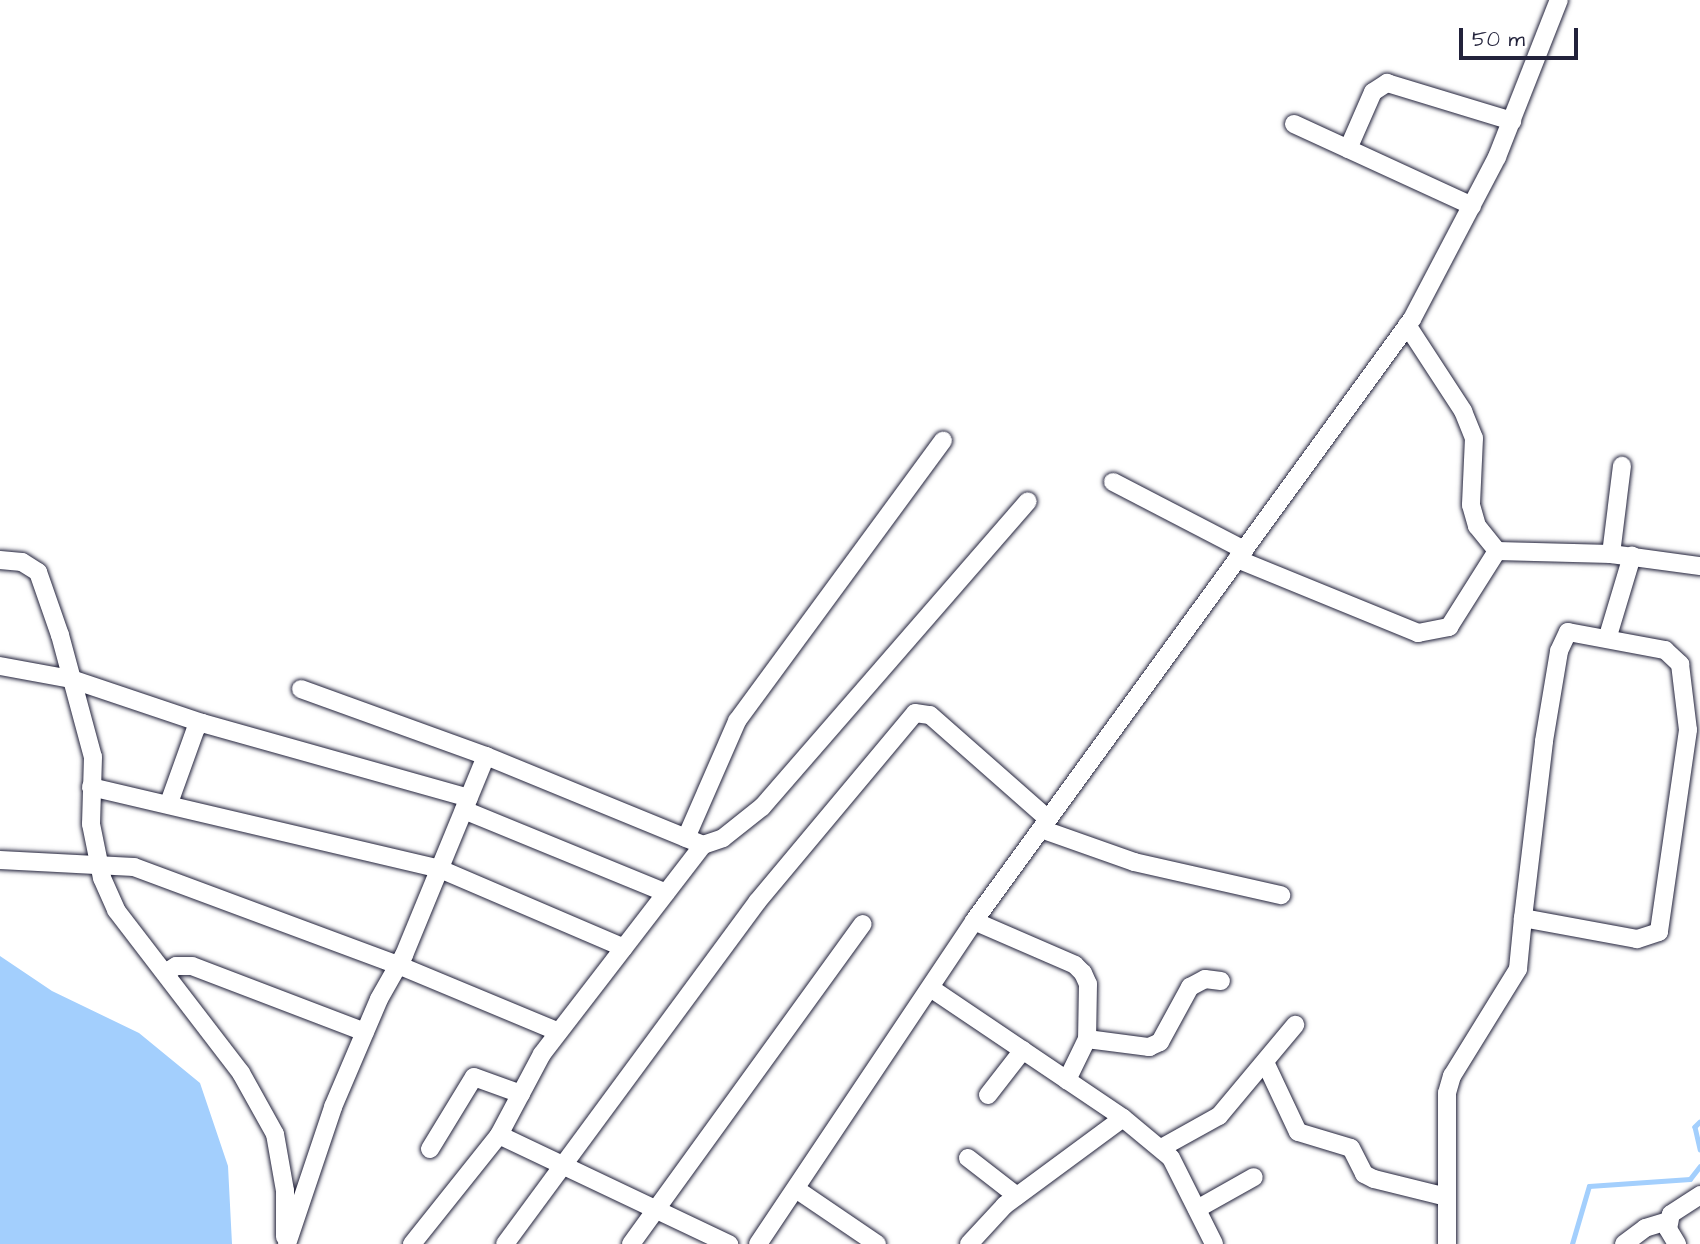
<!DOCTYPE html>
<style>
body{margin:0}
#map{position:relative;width:1700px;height:1244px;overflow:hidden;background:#fff;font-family:"Architects Daughter",sans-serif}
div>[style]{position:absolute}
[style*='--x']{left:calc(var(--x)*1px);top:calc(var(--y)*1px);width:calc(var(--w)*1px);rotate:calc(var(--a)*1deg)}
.water>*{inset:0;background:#a3cffd}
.stream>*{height:4.5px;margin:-2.25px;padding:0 2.25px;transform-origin:2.25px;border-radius:2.25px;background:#a3cffd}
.roads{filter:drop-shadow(0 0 2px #22223b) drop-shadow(0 0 2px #22223b)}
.minor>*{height:18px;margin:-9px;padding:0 9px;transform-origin:9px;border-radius:9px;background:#fff}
span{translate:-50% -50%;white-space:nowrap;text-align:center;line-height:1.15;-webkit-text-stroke:6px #fff;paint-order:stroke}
.scale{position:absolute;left:1459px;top:28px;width:119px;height:32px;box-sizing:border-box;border:4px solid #22223b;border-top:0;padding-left:9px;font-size:21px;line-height:24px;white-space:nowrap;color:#22223b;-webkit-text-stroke:5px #fff;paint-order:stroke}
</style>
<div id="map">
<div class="water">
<div style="clip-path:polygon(0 956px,52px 991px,139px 1033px,200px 1083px,228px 1166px,232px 1244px,0 1244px)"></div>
</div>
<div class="stream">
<div style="--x:1700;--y:1122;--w:7;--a:135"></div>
<div style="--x:1695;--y:1127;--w:23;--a:77"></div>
<div style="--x:1572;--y:1244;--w:60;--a:-73.7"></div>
<div style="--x:1589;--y:1186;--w:101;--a:-4"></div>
<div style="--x:1690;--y:1179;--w:16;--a:-52"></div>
</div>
<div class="roads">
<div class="minor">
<div style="--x:1294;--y:124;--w:196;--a:24.7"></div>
<div style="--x:1348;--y:149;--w:62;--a:-66.3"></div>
<div style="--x:1373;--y:92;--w:17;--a:-33"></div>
<div style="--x:1387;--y:83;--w:131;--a:16.9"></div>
<div style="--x:1407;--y:325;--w:103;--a:56.9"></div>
<div style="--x:1463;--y:411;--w:29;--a:68"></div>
<div style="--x:1474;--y:438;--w:67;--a:92.6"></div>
<div style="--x:1471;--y:505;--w:22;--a:74"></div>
<div style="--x:1477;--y:526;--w:32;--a:51"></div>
<div style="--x:1113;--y:482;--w:148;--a:27.4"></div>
<div style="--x:1611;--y:554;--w:89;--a:-82.9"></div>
<div style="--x:1237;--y:559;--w:196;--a:22.2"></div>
<div style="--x:1418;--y:633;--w:32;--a:-11"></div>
<div style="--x:1449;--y:627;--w:90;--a:-57.7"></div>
<div style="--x:1497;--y:551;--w:114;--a:1.5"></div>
<div style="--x:1611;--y:554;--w:90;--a:7.7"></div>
<div style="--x:0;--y:560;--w:22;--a:5"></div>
<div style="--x:22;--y:562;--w:19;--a:32"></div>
<div style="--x:38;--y:572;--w:67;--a:70.8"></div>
<div style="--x:60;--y:635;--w:126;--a:74.9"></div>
<div style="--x:93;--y:757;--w:67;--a:91.7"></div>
<div style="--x:91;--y:824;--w:55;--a:78.5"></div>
<div style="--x:102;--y:878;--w:35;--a:66"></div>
<div style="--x:116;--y:910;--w:205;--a:52.5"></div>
<div style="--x:241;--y:1073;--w:70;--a:60.9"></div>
<div style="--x:275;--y:1134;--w:58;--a:80"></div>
<div style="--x:285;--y:1191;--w:46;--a:90"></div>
<div style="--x:1608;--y:636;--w:84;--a:-73.3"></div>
<div style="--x:0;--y:666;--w:72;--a:10.4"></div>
<div style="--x:71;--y:679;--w:138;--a:18.6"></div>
<div style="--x:301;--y:689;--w:197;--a:19.9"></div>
<div style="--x:91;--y:787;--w:359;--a:13.2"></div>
<div style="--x:440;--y:869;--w:200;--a:23.2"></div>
<div style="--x:169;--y:803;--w:80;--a:-70.2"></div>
<div style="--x:196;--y:728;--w:8;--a:-40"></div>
<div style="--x:202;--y:723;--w:277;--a:15.7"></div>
<div style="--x:464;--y:810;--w:218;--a:22.3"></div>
<div style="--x:1041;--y:829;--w:99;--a:19.5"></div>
<div style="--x:1134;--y:862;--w:151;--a:12.7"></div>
<div style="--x:686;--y:838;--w:128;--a:-66.4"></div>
<div style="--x:737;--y:721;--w:348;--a:-53.7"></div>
<div style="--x:703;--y:845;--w:264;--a:127.6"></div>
<div style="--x:542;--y:1054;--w:92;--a:118"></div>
<div style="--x:499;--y:1135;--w:255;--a:25.4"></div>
<div style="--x:0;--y:860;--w:134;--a:3"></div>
<div style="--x:134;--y:867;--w:282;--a:20.4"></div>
<div style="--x:398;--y:965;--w:174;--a:22.6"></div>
<div style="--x:974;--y:921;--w:110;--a:23.5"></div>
<div style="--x:1075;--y:965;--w:11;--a:45"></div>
<div style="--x:1083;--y:973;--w:12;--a:66"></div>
<div style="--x:1088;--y:984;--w:55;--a:91"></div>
<div style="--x:1087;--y:1039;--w:46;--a:116"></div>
<div style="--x:165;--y:973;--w:13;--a:-32"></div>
<div style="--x:176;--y:966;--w:16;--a:0"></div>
<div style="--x:192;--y:966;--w:185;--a:20.9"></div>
<div style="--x:932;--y:989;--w:230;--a:34"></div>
<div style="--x:1123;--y:1118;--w:147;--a:143.6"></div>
<div style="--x:1005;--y:1205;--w:53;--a:132.7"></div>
<div style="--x:1087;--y:1039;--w:63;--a:7.4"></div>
<div style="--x:1149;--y:1047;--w:12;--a:-24"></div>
<div style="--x:1160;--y:1042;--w:63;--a:-61.4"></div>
<div style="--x:1190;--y:987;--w:17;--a:-28"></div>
<div style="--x:1205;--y:979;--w:16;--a:7"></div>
<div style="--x:1265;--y:1062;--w:77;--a:64.8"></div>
<div style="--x:1298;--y:1132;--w:55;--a:16.8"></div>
<div style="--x:1351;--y:1148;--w:29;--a:63"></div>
<div style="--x:1364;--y:1174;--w:11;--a:27"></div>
<div style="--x:1374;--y:1179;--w:75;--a:13.9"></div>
<div style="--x:988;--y:1095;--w:57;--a:-52.1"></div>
<div style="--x:1123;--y:1118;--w:62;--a:39.8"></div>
<div style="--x:1171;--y:1158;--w:96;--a:63.4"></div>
<div style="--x:1163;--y:1147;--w:64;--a:-29"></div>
<div style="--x:1219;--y:1116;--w:119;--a:-50.1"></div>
<div style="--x:430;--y:1149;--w:84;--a:-58.6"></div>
<div style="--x:474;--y:1077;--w:50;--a:19.9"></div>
<div style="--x:968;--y:1158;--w:62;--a:37.8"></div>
<div style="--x:796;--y:1189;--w:98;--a:34.2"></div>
<div style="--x:1197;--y:1209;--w:65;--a:-29.3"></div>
<div style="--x:287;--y:1244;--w:145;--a:-71.4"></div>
<div style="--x:333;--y:1107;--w:117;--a:-66.9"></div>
<div style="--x:379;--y:999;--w:51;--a:-60.4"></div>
<div style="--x:404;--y:955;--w:215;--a:-67.6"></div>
<div style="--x:486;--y:756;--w:235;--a:22.3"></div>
<div style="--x:703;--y:845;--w:21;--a:-19"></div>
<div style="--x:723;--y:838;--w:50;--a:-38.5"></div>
<div style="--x:762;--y:807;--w:405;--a:-49"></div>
<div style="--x:412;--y:1244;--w:139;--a:-51.4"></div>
<div style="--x:505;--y:1244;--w:425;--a:-53.6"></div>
<div style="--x:757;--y:902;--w:246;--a:-50.1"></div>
<div style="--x:915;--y:713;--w:15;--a:8"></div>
<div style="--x:930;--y:715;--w:157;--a:41.4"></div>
<div style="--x:631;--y:1244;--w:395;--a:-54.1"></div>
<div style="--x:758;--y:1244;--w:389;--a:-56.2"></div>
<div style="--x:974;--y:921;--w:744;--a:-53.96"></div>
<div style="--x:1412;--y:319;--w:183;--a:-62.3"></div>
<div style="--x:1497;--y:157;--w:169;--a:-68.5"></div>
<div style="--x:1447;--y:1244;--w:151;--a:-90"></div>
<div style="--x:1447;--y:1093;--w:18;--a:-74"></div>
<div style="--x:1452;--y:1076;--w:126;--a:-58.3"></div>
<div style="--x:1518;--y:969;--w:51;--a:-84.4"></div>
<div style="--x:1523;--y:918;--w:178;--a:-83.2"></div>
<div style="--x:1544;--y:741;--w:91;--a:-80.5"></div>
<div style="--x:1559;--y:651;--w:21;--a:-65"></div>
<div style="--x:1568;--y:632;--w:99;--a:10.5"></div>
<div style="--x:1665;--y:650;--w:21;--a:43"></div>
<div style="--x:1680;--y:664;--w:66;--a:83.1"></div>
<div style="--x:1688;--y:730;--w:204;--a:98.2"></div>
<div style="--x:1659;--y:932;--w:23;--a:162"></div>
<div style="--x:1637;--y:939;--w:116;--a:-169.6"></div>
<div style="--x:1624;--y:1244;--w:26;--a:-37"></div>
<div style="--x:1645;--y:1228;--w:24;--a:-17"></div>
<div style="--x:1677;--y:1244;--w:17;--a:-121"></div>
<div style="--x:1668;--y:1229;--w:15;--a:-79"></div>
<div style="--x:1671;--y:1214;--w:35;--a:-33"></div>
</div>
</div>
<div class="scale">50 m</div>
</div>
